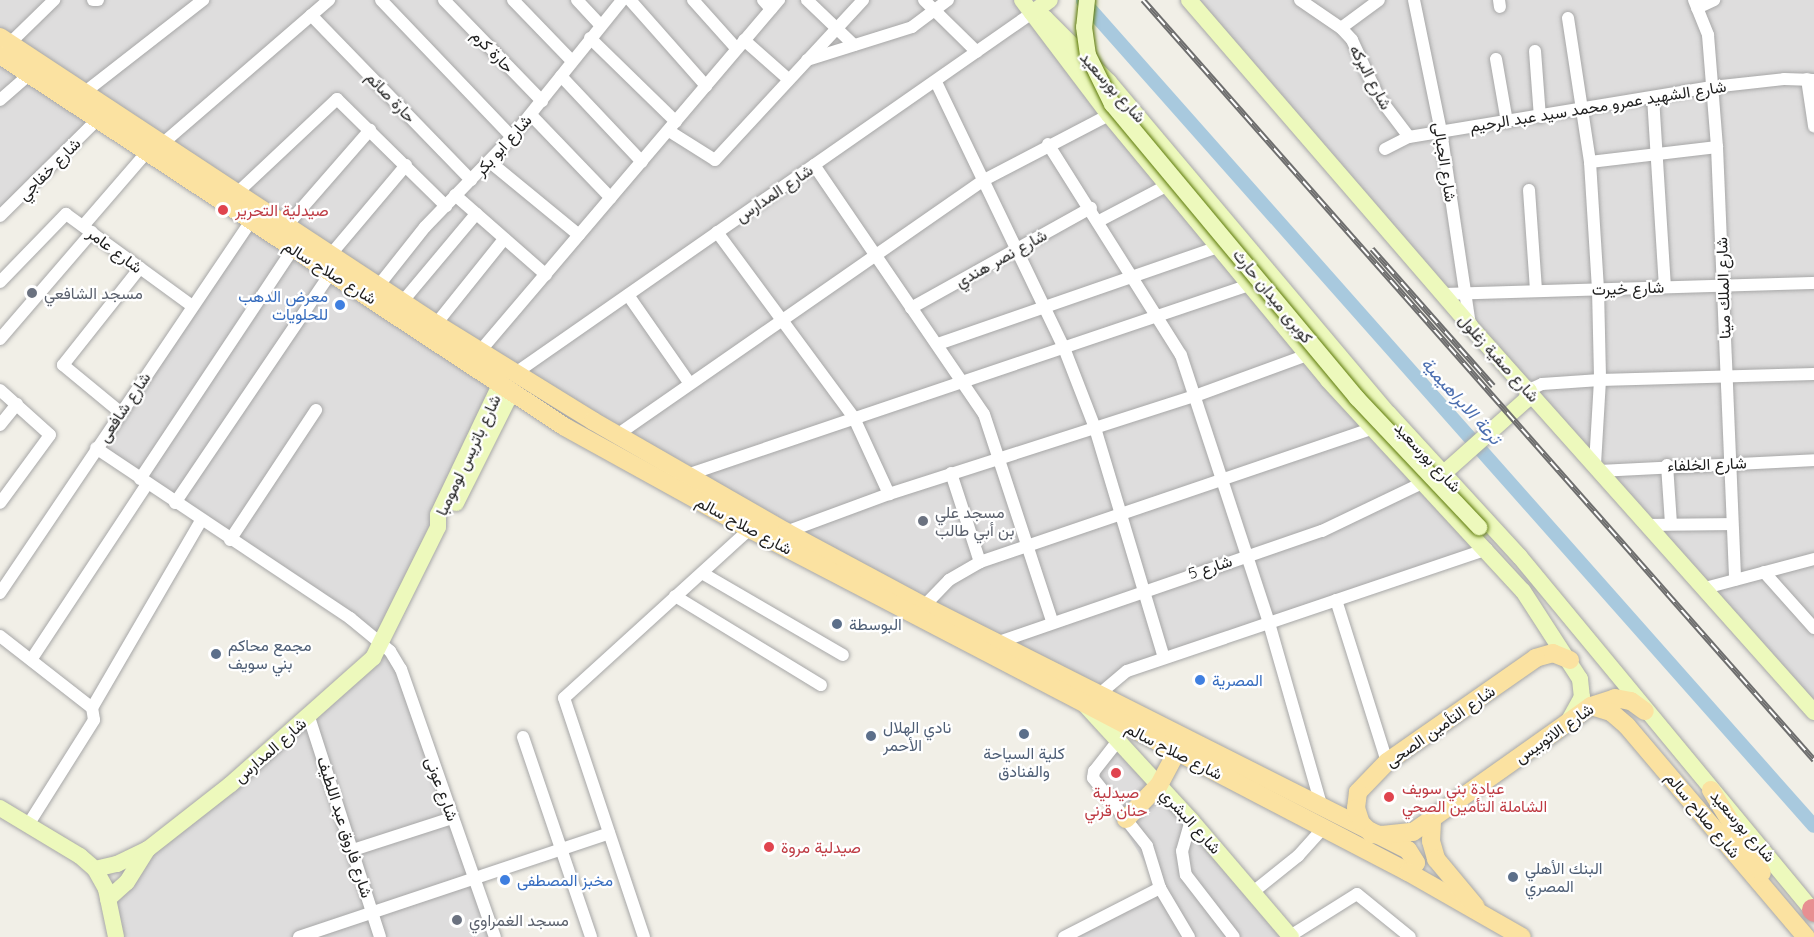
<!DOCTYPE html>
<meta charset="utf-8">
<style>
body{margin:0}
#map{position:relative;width:1814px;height:937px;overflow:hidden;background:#f1efe7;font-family:Quicksand,Vazirmatn,sans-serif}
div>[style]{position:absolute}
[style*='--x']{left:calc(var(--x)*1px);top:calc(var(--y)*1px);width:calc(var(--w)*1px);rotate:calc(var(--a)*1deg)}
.residential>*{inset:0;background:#dedddd}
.canal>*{height:14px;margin:-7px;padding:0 7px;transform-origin:7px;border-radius:7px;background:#a8c9de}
.roads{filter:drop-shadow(0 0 2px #a7a7a7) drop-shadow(0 0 2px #a7a7a7)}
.street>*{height:12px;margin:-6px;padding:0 6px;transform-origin:6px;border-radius:6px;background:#fff}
.secondary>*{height:16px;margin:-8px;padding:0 8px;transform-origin:8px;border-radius:8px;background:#edf9bc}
.primary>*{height:18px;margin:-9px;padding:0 9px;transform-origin:9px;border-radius:9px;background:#fbe2a1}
.highway>*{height:21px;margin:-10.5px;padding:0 10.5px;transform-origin:10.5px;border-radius:10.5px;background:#e78f92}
.rail>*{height:6px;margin-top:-3px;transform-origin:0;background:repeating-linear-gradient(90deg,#fff 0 11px,#6e6e6e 0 22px);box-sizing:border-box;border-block:2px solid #6e6e6e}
.bridges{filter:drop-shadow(0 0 2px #5b7906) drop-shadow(0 0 2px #5b7906)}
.secondary-bridge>*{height:16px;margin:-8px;padding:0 8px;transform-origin:8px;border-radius:8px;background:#edf9bc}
.dots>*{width:16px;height:16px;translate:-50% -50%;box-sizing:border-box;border:3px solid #fff;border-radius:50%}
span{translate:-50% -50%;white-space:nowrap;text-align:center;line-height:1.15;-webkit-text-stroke:4.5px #fff;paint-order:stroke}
.street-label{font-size:16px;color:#202020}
.health-label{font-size:16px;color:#be3a42}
.left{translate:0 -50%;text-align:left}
.worship-label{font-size:16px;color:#5b616d}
.shop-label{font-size:16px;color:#366cbe}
.right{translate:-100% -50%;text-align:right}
.service-label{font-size:16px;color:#4e5e75}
.water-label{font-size:18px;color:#4c6fb0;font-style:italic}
</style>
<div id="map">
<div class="residential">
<div style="clip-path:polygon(0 0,689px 0,735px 48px,481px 349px,0 37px)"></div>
<div style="clip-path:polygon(694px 0,1020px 0,1032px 13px,517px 372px,482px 350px,737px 48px)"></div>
<div style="clip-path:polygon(1189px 0,1814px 0,1814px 558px,1705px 586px)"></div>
<div style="clip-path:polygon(1032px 15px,1482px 548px,1127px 670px,1097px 695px,518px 372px)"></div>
<div style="clip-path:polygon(0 58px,95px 120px,0 212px)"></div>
<div style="clip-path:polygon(250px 223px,500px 383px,383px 642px,97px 448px)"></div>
<div style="clip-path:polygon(1814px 560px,1814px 711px,1707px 589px)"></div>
<div style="clip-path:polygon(384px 645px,395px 660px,496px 937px,119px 937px,109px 900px,148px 850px)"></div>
<div style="clip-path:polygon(1117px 742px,1290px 937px,1065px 937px,1160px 888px,1095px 780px)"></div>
</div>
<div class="canal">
<div style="--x:1083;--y:1;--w:1102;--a:48.46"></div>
</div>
<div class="roads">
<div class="street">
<div style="--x:93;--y:0;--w:5;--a:0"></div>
<div style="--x:381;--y:0;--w:190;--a:46.3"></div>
<div style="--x:444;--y:0;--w:141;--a:45.9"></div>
<div style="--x:513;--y:0;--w:85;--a:46"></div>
<div style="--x:577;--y:0;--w:34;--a:47"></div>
<div style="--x:630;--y:0;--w:115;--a:48.5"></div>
<div style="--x:693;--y:0;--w:64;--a:48.1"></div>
<div style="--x:763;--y:0;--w:12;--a:48"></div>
<div style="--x:807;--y:0;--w:65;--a:43.8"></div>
<div style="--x:924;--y:0;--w:74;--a:44.5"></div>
<div style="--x:1300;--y:0;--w:50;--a:34.3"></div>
<div style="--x:1341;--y:28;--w:16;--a:47"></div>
<div style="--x:1352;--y:40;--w:62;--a:65.1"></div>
<div style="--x:1378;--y:96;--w:51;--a:52.9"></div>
<div style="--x:1414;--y:0;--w:134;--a:78.4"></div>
<div style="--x:1441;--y:131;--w:197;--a:81.5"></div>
<div style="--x:1499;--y:0;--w:7;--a:82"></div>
<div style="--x:1694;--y:0;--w:38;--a:68"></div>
<div style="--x:1708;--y:35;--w:112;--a:85.4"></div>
<div style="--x:1717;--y:147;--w:433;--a:87.6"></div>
<div style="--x:1697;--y:8;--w:19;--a:-25"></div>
<div style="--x:311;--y:15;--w:230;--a:45.9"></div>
<div style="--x:1568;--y:18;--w:146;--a:81.3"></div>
<div style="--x:1590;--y:162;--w:127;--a:86.4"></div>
<div style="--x:1598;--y:289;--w:91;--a:88.7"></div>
<div style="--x:1600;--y:380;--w:84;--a:93.4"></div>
<div style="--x:1341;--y:28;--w:47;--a:-36.4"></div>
<div style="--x:590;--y:38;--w:120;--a:44.3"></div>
<div style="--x:744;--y:40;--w:57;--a:41.5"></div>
<div style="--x:10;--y:43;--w:62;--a:-44.3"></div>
<div style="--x:1535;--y:51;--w:66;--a:85.7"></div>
<div style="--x:1496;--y:59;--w:64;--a:80.1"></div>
<div style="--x:807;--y:60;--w:110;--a:-17.4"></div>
<div style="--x:912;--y:27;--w:45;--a:-36.9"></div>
<div style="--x:561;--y:76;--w:118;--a:46.7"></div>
<div style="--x:1807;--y:79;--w:48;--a:81.5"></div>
<div style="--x:936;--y:82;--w:295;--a:64.3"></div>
<div style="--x:1064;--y:348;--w:86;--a:68.8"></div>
<div style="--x:1095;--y:428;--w:240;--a:73.3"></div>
<div style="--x:85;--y:92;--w:150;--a:-37.9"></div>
<div style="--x:1653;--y:97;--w:190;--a:86.4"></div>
<div style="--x:0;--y:100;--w:38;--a:-41"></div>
<div style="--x:531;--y:115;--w:115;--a:46.1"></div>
<div style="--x:669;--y:131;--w:54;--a:32.2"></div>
<div style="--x:715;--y:160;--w:218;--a:-47.2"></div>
<div style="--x:162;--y:144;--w:221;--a:-40.8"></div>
<div style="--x:1048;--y:144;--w:249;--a:57.8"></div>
<div style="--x:1181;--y:355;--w:282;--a:71.8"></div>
<div style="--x:1269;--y:623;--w:192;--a:74"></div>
<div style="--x:1385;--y:149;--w:27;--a:-27"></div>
<div style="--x:1409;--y:137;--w:307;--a:-9.4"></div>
<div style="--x:1712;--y:87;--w:72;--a:-6.3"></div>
<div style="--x:1784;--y:79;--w:30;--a:2"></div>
<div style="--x:490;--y:162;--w:115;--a:39.4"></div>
<div style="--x:1590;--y:162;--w:128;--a:-6.7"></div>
<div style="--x:814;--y:165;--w:301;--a:55.7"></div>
<div style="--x:984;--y:414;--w:218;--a:71.8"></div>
<div style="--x:1529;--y:190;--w:101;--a:86"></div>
<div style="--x:238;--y:192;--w:136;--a:-43.2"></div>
<div style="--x:337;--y:99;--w:153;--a:44.5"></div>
<div style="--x:455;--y:195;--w:121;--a:41.3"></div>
<div style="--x:0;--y:216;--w:136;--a:-44.7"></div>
<div style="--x:1099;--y:221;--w:78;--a:-27.6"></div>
<div style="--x:288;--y:224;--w:125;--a:-48.9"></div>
<div style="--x:83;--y:226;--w:96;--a:-49.2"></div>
<div style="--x:717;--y:232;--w:231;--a:53.6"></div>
<div style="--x:854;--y:418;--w:84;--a:65.3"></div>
<div style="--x:332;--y:253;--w:115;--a:-49.9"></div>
<div style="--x:0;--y:282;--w:95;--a:-45.9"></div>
<div style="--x:66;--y:214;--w:156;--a:36.1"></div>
<div style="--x:379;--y:285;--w:74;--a:-51.6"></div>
<div style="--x:425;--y:227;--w:125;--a:-46"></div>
<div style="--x:512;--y:137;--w:176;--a:-51.2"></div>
<div style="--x:1442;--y:294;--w:372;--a:-1.7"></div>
<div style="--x:628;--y:295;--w:108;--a:55.1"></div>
<div style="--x:403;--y:301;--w:114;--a:-50"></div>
<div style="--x:911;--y:308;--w:206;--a:-29.1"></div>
<div style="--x:436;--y:324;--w:109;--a:-51.3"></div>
<div style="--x:0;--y:339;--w:141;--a:-49.3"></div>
<div style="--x:938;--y:344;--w:296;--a:-19.1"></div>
<div style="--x:481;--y:350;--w:460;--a:-49.6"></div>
<div style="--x:517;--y:372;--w:628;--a:-34.88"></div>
<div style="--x:0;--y:390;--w:67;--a:42"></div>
<div style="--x:50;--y:435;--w:84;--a:126.3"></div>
<div style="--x:1529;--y:390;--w:14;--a:-25"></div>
<div style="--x:1542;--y:384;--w:58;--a:-3.9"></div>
<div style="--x:1600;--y:380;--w:214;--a:-1.6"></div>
<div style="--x:120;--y:412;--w:74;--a:-140.5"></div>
<div style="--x:63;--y:365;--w:124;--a:-51.6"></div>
<div style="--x:0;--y:425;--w:27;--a:-51"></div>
<div style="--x:617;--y:435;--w:447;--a:-34.8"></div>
<div style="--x:984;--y:180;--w:141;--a:-27.5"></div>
<div style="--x:96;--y:448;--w:306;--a:33.8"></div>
<div style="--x:350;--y:618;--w:52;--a:39.5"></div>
<div style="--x:390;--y:651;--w:21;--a:59"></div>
<div style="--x:401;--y:669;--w:284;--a:70.7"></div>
<div style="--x:1667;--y:465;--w:59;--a:86.1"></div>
<div style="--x:1600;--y:471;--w:214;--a:-2.9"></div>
<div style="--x:951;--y:473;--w:94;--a:72"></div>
<div style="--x:687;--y:475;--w:593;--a:-18.68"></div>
<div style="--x:140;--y:479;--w:276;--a:-56.4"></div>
<div style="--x:175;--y:503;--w:278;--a:-55.9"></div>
<div style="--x:1649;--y:525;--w:83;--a:-0.7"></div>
<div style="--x:786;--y:532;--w:110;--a:-20.3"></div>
<div style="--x:889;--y:494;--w:321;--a:-17.8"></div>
<div style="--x:1195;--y:396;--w:119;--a:-20.1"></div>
<div style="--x:230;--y:540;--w:156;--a:-56.5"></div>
<div style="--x:1764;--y:572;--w:75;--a:48.2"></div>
<div style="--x:702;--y:573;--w:163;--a:30.2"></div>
<div style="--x:1705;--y:588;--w:113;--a:-14.9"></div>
<div style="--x:0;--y:593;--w:447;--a:-56"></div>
<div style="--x:675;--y:596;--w:171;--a:31.4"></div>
<div style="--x:1336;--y:600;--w:170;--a:72.5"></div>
<div style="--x:924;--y:606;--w:36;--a:-46"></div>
<div style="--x:949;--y:580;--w:36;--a:-30"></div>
<div style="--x:980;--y:562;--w:412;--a:-18.8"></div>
<div style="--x:0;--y:636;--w:117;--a:38"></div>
<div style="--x:92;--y:708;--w:216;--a:-59.8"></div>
<div style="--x:996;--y:643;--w:345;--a:-19"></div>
<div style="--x:1322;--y:531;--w:109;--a:-25.6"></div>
<div style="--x:31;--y:660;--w:211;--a:-56.6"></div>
<div style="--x:1097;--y:696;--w:39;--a:-40"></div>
<div style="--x:1127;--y:671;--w:380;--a:-18.7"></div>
<div style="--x:309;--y:717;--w:231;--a:72.1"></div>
<div style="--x:523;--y:737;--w:211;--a:71.2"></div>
<div style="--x:1117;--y:742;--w:37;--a:128"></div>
<div style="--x:1094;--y:771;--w:7;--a:98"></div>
<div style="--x:1093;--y:778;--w:87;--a:51.5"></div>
<div style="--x:1147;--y:846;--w:44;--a:72.8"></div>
<div style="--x:1160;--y:888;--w:57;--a:59.4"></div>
<div style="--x:1191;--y:820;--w:32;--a:106"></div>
<div style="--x:1182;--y:851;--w:24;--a:81"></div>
<div style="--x:1186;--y:875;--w:78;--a:52.3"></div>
<div style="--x:28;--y:825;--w:124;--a:-57.8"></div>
<div style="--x:94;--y:720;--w:12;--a:-99"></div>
<div style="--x:353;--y:850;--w:104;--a:-17.9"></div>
<div style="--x:1253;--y:892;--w:58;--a:-38.7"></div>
<div style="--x:1298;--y:856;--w:36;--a:-48"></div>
<div style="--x:1290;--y:936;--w:79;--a:-32.1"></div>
<div style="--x:1357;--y:894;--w:68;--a:39.1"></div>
<div style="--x:299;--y:937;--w:327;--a:-18.5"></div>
<div style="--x:644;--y:937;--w:252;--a:-108.5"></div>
<div style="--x:564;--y:698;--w:251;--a:-42.3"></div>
<div style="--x:1064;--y:937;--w:108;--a:-27"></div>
</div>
<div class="secondary">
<div style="--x:1022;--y:0;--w:144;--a:52.9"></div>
<div style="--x:1109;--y:115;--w:344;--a:50.4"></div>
<div style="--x:1328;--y:380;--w:287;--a:47.3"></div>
<div style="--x:1523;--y:591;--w:105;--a:57.1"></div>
<div style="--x:1580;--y:679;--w:18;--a:84"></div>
<div style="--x:1582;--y:697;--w:26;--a:119"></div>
<div style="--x:1189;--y:0;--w:430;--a:49.2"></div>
<div style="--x:1470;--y:326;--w:517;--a:48.29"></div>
<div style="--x:1032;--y:13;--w:14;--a:21"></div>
<div style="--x:1045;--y:18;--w:91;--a:45"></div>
<div style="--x:1109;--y:82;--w:433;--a:49.9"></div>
<div style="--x:1388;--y:413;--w:195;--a:47.5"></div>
<div style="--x:1520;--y:557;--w:461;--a:50.4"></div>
<div style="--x:1032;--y:13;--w:22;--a:-36"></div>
<div style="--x:1444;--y:473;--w:110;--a:-41.7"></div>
<div style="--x:1526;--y:400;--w:10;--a:-73"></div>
<div style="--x:456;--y:503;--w:125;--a:-63.4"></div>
<div style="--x:1087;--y:707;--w:154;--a:47.4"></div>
<div style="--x:1191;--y:820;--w:154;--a:49.5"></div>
<div style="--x:0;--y:808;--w:93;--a:31"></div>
<div style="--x:80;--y:856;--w:20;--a:41"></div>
<div style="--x:95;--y:869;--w:23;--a:61"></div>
<div style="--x:106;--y:889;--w:49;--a:78.2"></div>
<div style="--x:95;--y:869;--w:23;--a:-13"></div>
<div style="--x:117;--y:864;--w:34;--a:-26"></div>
<div style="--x:148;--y:849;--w:105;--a:-38.1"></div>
<div style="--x:231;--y:784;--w:190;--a:-41.6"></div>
<div style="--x:373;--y:658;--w:146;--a:-63.6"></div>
<div style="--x:438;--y:527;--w:12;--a:-90"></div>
<div style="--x:438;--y:515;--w:146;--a:-64.5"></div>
<div style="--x:108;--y:899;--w:25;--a:-42"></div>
<div style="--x:127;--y:882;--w:39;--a:-58"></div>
</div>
<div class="primary">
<div style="--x:0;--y:37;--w:522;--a:33.36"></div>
<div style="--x:436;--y:324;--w:185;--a:31.7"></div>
<div style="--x:593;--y:421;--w:223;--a:29.9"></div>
<div style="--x:786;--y:532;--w:157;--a:28.2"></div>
<div style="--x:924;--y:606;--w:542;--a:26.75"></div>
<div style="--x:1408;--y:850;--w:15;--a:58"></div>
<div style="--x:1416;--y:863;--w:12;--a:132"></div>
<div style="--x:0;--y:55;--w:676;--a:33.36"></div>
<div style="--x:565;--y:427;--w:211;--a:28.9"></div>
<div style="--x:750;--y:529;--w:742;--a:27.53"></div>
<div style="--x:1408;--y:872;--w:131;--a:29.7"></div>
<div style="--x:1570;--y:660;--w:18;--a:-158"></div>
<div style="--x:1553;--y:653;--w:18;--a:164"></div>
<div style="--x:1536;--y:658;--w:182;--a:145.1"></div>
<div style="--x:1387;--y:762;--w:42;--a:134"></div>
<div style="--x:1358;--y:792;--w:16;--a:97"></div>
<div style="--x:1356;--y:808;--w:16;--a:72"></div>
<div style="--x:1361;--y:823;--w:16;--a:45"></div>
<div style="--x:1372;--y:834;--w:10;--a:6"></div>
<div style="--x:1382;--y:835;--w:31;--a:-6"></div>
<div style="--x:1413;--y:832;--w:218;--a:-35.3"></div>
<div style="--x:1591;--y:706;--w:25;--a:-18"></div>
<div style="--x:1615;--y:698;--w:16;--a:11"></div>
<div style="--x:1631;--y:701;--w:17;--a:36"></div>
<div style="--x:1591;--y:706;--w:21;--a:17"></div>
<div style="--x:1611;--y:712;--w:21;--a:41"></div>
<div style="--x:1627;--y:726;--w:277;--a:49.7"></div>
<div style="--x:1711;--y:790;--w:97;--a:58.4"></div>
<div style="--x:1126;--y:819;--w:47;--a:-45.9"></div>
<div style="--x:1159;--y:785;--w:36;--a:-62"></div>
<div style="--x:1432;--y:822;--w:19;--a:93"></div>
<div style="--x:1431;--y:841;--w:19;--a:74"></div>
<div style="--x:1436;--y:859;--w:62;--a:50.2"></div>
</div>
<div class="highway">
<div style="--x:1812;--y:909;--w:3;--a:45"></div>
</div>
</div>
<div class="rail">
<div style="--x:1143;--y:0;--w:1014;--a:48.56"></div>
<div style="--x:1372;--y:249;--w:183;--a:48.5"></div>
</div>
<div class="bridges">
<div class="secondary-bridge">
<div style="--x:1087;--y:0;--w:27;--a:96"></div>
<div style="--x:1084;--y:27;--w:28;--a:82"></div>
<div style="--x:1088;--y:55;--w:55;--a:63.9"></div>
<div style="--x:1112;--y:104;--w:383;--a:50.2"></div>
<div style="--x:1357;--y:398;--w:178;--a:46.6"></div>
</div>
</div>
<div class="dots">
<div style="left:223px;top:210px;background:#e0444e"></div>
<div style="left:32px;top:293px;background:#6b7280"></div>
<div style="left:340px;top:305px;background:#3f7fe0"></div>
<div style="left:923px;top:521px;background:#6b7280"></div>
<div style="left:837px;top:624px;background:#5c6f8a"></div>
<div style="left:216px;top:654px;background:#5c6f8a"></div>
<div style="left:1200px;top:680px;background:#3f7fe0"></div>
<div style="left:1024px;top:734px;background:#5c6f8a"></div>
<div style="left:871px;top:736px;background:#5c6f8a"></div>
<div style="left:1116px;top:773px;background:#e0444e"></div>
<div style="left:1389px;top:797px;background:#e0444e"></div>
<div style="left:769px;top:847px;background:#e0444e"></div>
<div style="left:1513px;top:877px;background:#5c6f8a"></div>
<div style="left:505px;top:880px;background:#3f7fe0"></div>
<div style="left:457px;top:920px;background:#6b7280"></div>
</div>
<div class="street-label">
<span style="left:493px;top:51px;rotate:46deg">حارة كرم</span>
<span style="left:1371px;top:77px;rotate:62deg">شارع البركه</span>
<span style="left:1113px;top:87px;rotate:48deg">شارع بورسعيد</span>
<span style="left:391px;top:97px;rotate:46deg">حارة صائم</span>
<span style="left:1598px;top:106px;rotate:-9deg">شارع الشهيد عمرو محمد سيد عبد الرحيم</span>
<span style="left:503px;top:145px;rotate:-48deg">شارع ابو بكر</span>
<span style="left:1445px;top:162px;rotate:81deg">شارع الجبالى</span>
<span style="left:49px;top:169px;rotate:-45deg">شارع خفاجي</span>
<span style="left:774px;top:193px;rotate:-34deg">شارع المدارس</span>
<span style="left:115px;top:250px;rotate:37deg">شارع عامر</span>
<span style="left:1001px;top:258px;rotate:-29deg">شارع نصر هندي</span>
<span style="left:330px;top:272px;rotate:32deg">شارع صلاح سالم</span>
<span style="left:1628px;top:288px;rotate:-2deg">شارع خيرت</span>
<span style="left:1723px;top:288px;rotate:-92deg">شارع الملك مينا</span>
<span style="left:1273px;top:296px;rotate:51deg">كوبرى ميدان حارث</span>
<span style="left:1499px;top:358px;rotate:48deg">شارع صفية زغلول</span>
<span style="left:124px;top:407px;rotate:-56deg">شارع شافعى</span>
<span style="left:468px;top:455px;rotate:-65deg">شارع باتريس لومومبا</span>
<span style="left:1428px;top:457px;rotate:47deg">شارع بورسعيد</span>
<span style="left:1707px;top:464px;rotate:-2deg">شارع الخلفاء</span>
<span style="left:744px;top:525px;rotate:28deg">شارع صلاح سالم</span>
<span style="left:1210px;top:567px;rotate:-18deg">شارع 5</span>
<span style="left:1440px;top:726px;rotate:-35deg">شارع التأمين الصحى</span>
<span style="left:1554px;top:733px;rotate:-35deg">شارع الاتوبيس</span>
<span style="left:270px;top:750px;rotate:-41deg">شارع المدارس</span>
<span style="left:1174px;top:751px;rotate:27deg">شارع صلاح سالم</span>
<span style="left:442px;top:789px;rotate:70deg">شارع عونى</span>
<span style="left:1703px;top:815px;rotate:50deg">شارع صلاح سالم</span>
<span style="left:1191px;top:821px;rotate:48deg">شارع البشري</span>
<span style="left:1743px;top:826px;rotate:49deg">شارع بورسعيد</span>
<span style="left:345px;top:827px;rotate:72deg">شارع فاروق عبد اللطيف</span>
</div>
<div class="health-label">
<span class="left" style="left:235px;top:210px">صيدلية التحرير</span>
<span class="left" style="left:1402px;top:797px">عيادة بني سويف<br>الشاملة التأمين الصحي</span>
<span style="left:1116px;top:801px">صيدلية<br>حنان قرني</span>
<span class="left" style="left:781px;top:847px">صيدلية مروة</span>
</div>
<div class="worship-label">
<span class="left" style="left:44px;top:293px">مسجد الشافعي</span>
<span class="left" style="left:935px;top:521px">مسجد علي<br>بن أبي طالب</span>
<span class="left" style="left:469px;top:920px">مسجد الغمراوي</span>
</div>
<div class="shop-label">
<span class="right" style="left:328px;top:305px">معرض الدهب<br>للحلويات</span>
<span class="left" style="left:1212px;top:680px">المصرية</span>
<span class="left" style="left:517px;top:880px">مخبز المصطفى</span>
</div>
<div class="service-label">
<span class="left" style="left:849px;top:624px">البوسطة</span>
<span class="left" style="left:228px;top:654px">مجمع محاكم<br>بني سويف</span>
<span class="left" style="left:883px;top:736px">نادي الهلال<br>الأحمر</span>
<span style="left:1024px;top:762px">كلية السياحة<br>والفنادق</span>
<span class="left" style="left:1525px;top:877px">البنك الأهلي<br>المصري</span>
</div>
<div class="water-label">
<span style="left:1461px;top:401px;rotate:48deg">ترعة الابراهيمية</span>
</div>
</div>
